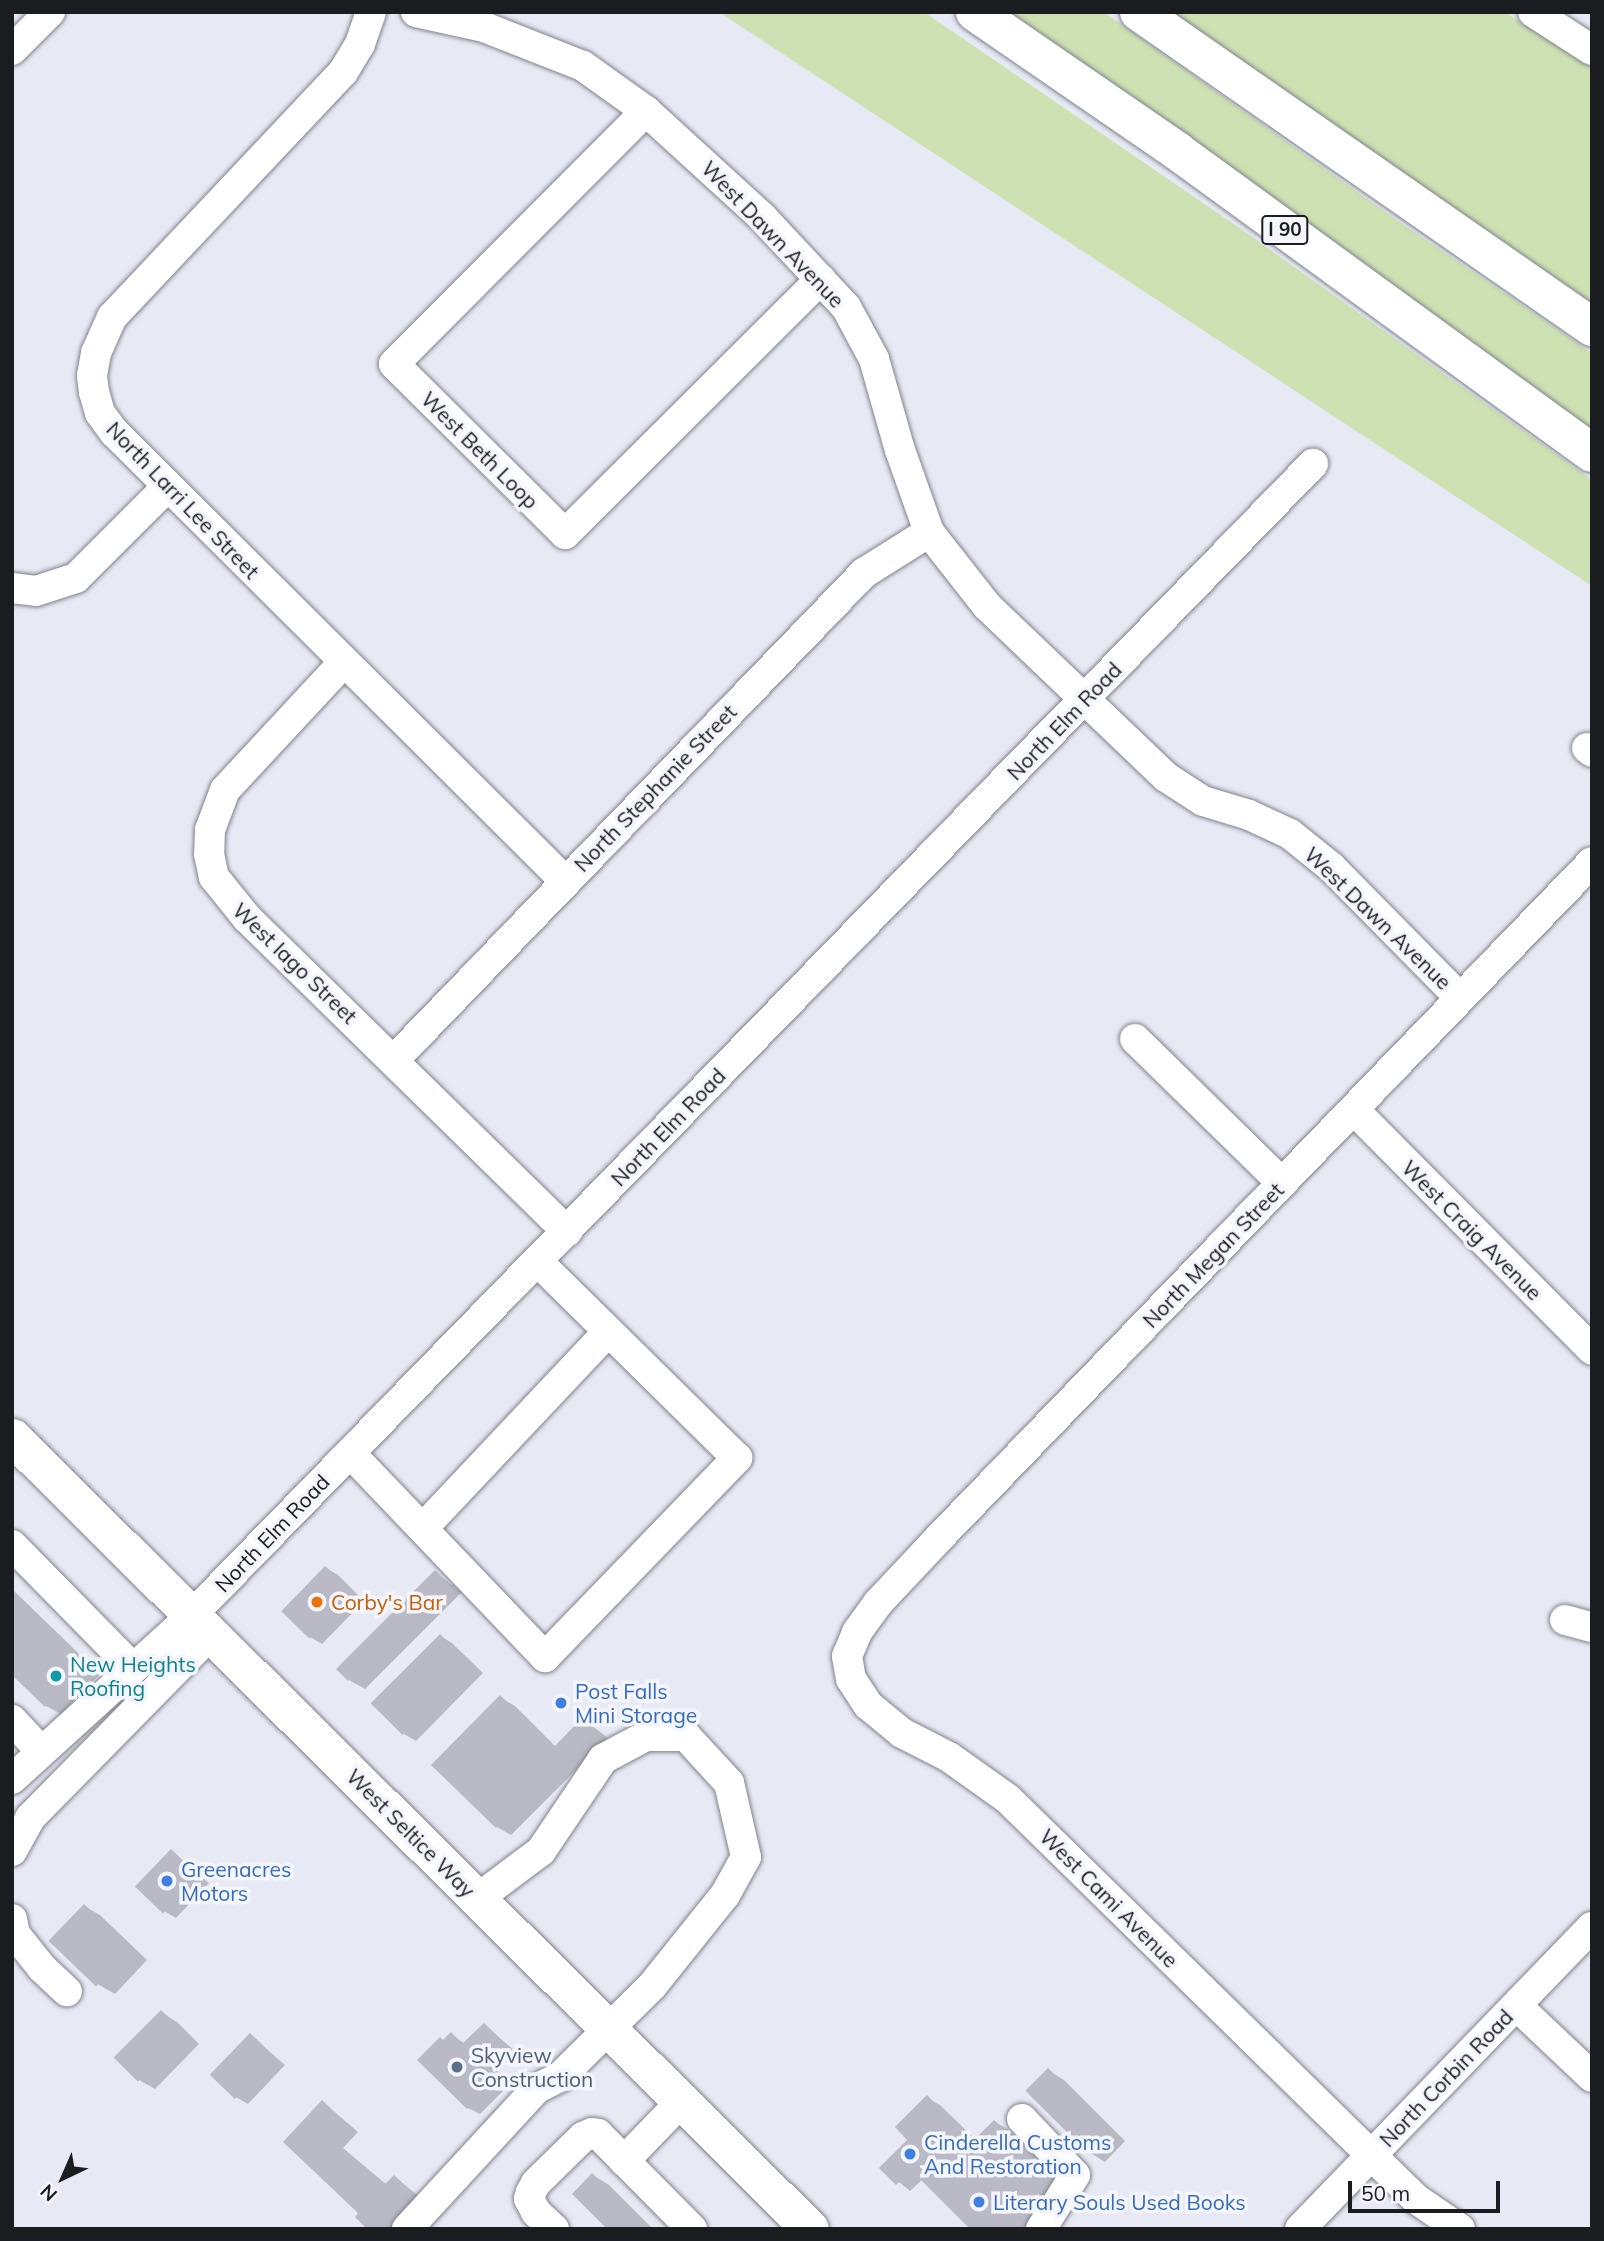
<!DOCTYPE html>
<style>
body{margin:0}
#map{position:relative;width:1604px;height:2241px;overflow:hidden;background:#e7e9f4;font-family:Mulish,sans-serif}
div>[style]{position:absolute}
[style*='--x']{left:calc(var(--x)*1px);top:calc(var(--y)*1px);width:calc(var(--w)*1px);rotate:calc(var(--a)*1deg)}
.green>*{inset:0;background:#cee1b2}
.shadow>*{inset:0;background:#0003}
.building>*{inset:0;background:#b9bac5;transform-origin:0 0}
.roads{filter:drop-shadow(0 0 2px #81838d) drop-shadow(0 0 2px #81838d)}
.minor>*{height:30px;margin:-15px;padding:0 15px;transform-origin:15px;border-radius:15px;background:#fff}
.major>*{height:37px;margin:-18.5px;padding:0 18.5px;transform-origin:18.5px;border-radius:18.5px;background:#fff}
.highway>*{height:38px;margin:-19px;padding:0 19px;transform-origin:19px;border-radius:19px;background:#fff}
.dots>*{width:19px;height:19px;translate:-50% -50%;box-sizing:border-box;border:4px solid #f5f6fd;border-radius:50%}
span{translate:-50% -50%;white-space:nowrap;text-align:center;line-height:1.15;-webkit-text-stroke:7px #f5f6fd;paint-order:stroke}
.shield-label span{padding:2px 5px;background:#f5f6fd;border:2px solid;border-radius:5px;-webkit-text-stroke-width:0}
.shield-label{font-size:19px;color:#1b1c20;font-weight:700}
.street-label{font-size:21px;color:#1b1c20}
.food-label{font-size:21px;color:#c56008}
.left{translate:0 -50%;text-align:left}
.culture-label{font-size:21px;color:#0d838f}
.shop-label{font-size:21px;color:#366cbe}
.service-label{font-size:21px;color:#4e5e75}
.frame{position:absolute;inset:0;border:14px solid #1b1c20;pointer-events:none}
.north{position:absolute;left:28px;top:2143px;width:70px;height:70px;-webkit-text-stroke:5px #f5f6fd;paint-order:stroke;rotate:224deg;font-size:19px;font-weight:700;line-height:28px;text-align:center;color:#1b1c20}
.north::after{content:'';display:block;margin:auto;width:24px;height:32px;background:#1b1c20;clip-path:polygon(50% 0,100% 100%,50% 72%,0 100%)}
.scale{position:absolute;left:1348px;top:2181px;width:152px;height:32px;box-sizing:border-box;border:4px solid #1b1c20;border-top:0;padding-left:9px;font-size:21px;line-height:24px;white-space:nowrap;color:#1b1c20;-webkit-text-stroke:5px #f5f6fd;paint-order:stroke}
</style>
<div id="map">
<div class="green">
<div style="clip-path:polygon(719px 12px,924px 12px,1241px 229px,1592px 480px,1592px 586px)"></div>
<div style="clip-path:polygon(992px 12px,1104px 12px,1395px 219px,1592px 353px,1592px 432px)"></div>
<div style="clip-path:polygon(1171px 12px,1505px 12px,1592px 68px,1592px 303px)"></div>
</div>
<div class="shadow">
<div style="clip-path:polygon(326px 1568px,338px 1575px,364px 1601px,322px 1644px,310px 1637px)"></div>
<div style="clip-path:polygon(436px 1573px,462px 1592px,365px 1689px,349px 1680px)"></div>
<div style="clip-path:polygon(12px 1589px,100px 1674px,61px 1714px,46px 1706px,12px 1673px)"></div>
<div style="clip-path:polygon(440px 1636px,452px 1643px,483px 1673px,416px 1741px,404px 1734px)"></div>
<div style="clip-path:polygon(501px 1698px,515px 1706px,556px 1747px,583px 1719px,608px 1738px,511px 1835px,497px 1827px)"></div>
<div style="clip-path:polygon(171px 1852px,209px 1883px,176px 1918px,164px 1911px)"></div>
<div style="clip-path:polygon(84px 1906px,100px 1915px,147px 1960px,115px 1994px,99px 1985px)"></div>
<div style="clip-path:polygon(161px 2012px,177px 2022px,199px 2044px,155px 2089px,139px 2080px)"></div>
<div style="clip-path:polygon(484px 2025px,514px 2050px,495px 2069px,506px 2080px,499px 2087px,503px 2091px,480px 2114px,468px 2108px,444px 2041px,451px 2034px,465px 2044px)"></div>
<div style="clip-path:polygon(250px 2035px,285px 2065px,248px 2104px,236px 2097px)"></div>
<div style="clip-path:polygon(1048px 2070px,1064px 2080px,1125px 2141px,1105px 2162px,1089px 2152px)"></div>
<div style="clip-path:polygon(927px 2098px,940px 2105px,976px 2140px,995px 2122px,1008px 2129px,1064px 2186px,1039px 2229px,972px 2229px,923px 2179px,910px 2191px,882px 2168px,910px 2140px)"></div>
<div style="clip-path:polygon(323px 2102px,358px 2132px,343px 2148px,387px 2185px,395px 2177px,426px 2202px,404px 2229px,370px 2229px,361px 2213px,285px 2142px)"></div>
<div style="clip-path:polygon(593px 2175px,609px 2185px,653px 2229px,610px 2229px)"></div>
</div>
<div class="building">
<div style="left:325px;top:1566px;width:39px;height:63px;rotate:44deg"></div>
<div style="left:435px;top:1570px;width:17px;height:140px;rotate:45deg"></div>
<div style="clip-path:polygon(12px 1594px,87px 1665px,45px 1707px,12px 1675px)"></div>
<div style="left:440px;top:1634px;width:45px;height:98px;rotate:45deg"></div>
<div style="clip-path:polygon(500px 1695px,553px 1748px,583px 1717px,595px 1729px,496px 1828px,431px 1765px)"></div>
<div style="left:171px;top:1849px;width:39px;height:52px;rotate:44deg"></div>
<div style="left:84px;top:1904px;width:66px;height:51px;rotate:44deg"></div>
<div style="left:161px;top:2010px;width:34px;height:67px;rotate:45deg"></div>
<div style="clip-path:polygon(484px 2023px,504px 2042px,484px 2061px,496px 2072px,488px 2080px,492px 2084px,467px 2109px,417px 2060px,440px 2037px,443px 2040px,451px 2032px,462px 2044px)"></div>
<div style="left:250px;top:2033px;width:35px;height:58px;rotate:44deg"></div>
<div style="left:1048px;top:2068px;width:88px;height:32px;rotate:45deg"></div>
<div style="clip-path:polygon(927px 2095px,973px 2141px,994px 2120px,1052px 2178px,1026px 2214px,1028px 2216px,1024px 2229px,970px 2229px,911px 2170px,896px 2185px,879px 2168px,907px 2140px,895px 2127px)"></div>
<div style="clip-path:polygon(322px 2100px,347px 2124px,332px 2140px,385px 2184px,394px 2175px,415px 2195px,394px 2217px,390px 2229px,367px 2229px,355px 2217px,358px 2213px,283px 2142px)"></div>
<div style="clip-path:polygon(592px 2173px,648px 2229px,607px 2229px,572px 2194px)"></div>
</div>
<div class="roads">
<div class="minor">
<div style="--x:371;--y:12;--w:34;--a:109"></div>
<div style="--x:360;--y:44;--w:33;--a:121"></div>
<div style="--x:343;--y:72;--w:337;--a:133.3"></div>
<div style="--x:112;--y:317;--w:39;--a:114"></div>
<div style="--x:96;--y:353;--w:23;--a:100"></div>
<div style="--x:92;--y:376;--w:16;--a:83"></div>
<div style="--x:94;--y:392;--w:22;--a:74"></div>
<div style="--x:100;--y:413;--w:24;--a:54"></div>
<div style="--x:114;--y:432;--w:638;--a:44.87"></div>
<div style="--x:416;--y:12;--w:70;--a:12.4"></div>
<div style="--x:484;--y:27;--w:106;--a:21.5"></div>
<div style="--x:583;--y:66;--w:77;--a:35.5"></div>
<div style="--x:646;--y:111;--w:157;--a:42.4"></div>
<div style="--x:762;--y:217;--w:123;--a:47"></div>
<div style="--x:846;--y:307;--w:59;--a:61.7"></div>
<div style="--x:874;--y:359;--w:95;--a:74.1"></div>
<div style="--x:900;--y:450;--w:87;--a:70.5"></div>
<div style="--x:929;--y:532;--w:94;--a:51.9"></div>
<div style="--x:987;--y:606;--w:248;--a:43.7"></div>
<div style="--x:1166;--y:777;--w:44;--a:33"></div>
<div style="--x:1203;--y:801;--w:48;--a:16.9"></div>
<div style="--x:1249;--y:815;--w:45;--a:24.9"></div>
<div style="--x:1290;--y:834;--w:53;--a:38.8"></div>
<div style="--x:1331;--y:867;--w:184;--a:45.4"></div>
<div style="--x:1533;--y:12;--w:70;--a:32.8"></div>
<div style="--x:12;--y:50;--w:54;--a:-45"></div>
<div style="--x:646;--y:111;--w:357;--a:134.9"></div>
<div style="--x:394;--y:364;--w:241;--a:44.8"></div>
<div style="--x:565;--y:534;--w:361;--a:-44.9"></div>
<div style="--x:12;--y:588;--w:24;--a:7"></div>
<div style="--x:36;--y:591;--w:42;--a:-18"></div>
<div style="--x:76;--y:578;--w:130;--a:-45"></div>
<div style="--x:343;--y:663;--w:173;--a:132.9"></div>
<div style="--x:225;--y:790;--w:43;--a:110.6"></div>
<div style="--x:210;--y:830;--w:24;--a:92"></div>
<div style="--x:209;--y:854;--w:24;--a:78"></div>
<div style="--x:214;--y:877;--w:53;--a:51.2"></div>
<div style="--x:247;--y:918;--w:448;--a:44.4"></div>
<div style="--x:1587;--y:748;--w:6;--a:39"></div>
<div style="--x:1135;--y:1039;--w:206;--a:44.4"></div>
<div style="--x:394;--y:1060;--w:677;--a:-46.02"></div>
<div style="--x:864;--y:573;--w:77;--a:-32.2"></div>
<div style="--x:1354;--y:1110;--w:338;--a:45.2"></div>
<div style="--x:351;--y:1454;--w:281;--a:46.3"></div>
<div style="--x:545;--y:1657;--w:277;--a:-46"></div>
<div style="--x:737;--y:1458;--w:279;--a:-135.4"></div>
<div style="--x:423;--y:1528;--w:268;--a:-46.7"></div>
<div style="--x:12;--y:1545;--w:171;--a:45.5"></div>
<div style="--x:1565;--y:1620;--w:28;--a:15"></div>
<div style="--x:12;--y:1720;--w:42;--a:46.9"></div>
<div style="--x:12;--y:1779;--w:244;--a:-42.3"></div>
<div style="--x:192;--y:1615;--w:1607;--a:-45.76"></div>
<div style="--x:12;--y:1851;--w:38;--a:-61"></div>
<div style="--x:30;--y:1818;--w:258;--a:-45.5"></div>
<div style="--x:12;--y:1919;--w:15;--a:79"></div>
<div style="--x:15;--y:1934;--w:43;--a:51.5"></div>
<div style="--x:42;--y:1968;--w:34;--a:43"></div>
<div style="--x:1517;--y:2006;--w:103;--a:43.4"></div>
<div style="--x:1022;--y:2119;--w:77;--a:46.6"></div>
<div style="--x:1075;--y:2175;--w:64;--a:122.2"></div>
<div style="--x:624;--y:2161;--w:82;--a:-46"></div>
<div style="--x:407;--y:2229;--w:190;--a:-47.3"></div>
<div style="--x:536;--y:2089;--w:27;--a:-27"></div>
<div style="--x:560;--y:2077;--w:129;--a:-44.7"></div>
<div style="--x:652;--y:1986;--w:117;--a:-51.3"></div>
<div style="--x:725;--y:1895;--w:43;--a:-61.1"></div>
<div style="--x:746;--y:1857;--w:76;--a:-102.9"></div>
<div style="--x:729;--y:1783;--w:64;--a:-132.5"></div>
<div style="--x:686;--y:1736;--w:40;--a:180"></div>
<div style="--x:646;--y:1736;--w:49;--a:151.9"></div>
<div style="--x:603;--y:1759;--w:111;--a:124"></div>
<div style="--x:541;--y:1851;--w:80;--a:143.1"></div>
<div style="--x:554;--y:2229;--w:25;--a:-137"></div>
<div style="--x:536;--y:2212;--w:15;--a:-118"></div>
<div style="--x:529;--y:2199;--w:7;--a:-74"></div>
<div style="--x:531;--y:2192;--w:10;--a:-61"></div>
<div style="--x:536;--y:2183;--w:66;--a:-44.4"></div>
<div style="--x:583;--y:2137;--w:10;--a:-24"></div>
<div style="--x:592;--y:2133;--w:6;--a:9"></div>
<div style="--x:598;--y:2134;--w:134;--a:45.3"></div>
<div style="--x:1300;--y:2229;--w:420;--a:-46"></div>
<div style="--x:1460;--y:2229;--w:53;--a:-145.7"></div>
<div style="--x:1416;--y:2199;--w:571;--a:-135.57"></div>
<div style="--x:1008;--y:1799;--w:72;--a:-144.6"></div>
<div style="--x:949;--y:1757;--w:53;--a:-152.9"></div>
<div style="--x:902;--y:1733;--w:44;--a:-140.5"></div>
<div style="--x:868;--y:1705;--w:31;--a:-123"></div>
<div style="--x:851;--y:1679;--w:23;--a:-100"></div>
<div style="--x:847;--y:1656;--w:26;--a:-67"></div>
<div style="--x:857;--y:1632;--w:36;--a:-54"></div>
<div style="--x:878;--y:1603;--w:91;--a:-46.8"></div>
<div style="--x:940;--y:1537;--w:938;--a:-45.99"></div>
</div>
<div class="major">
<div style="--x:12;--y:1437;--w:1124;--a:44.78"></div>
</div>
<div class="highway">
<div style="--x:975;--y:12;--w:245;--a:34.5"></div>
<div style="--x:1177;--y:151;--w:513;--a:36.04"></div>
<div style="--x:1139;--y:12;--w:552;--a:34.81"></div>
</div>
</div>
<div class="dots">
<div style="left:317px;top:1602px;background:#e8710a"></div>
<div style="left:56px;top:1676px;background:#0f9aa8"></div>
<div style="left:561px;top:1703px;background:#3f7fe0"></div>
<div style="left:167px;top:1881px;background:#3f7fe0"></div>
<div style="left:457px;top:2067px;background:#5c6f8a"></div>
<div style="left:910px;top:2154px;background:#3f7fe0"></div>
<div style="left:979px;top:2202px;background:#3f7fe0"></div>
</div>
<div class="shield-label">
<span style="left:1285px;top:230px">I 90</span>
</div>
<div class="street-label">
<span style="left:773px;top:234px;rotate:46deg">West Dawn Avenue</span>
<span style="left:480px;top:450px;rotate:45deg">West Beth Loop</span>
<span style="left:183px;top:500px;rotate:46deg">North Larri Lee Street</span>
<span style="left:1064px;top:721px;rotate:-46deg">North Elm Road</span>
<span style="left:655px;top:788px;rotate:-46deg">North Stephanie Street</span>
<span style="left:1378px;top:918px;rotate:44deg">West Dawn Avenue</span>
<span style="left:295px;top:963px;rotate:44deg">West Iago Street</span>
<span style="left:668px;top:1127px;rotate:-46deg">North Elm Road</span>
<span style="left:1472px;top:1230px;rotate:45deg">West Craig Avenue</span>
<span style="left:1213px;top:1255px;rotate:-46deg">North Megan Street</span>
<span style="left:272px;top:1533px;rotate:-46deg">North Elm Road</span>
<span style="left:411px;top:1833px;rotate:45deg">West Seltice Way</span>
<span style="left:1109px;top:1898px;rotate:45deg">West Cami Avenue</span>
<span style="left:1446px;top:2078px;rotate:-46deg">North Corbin Road</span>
</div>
<div class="food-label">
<span class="left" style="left:331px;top:1602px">Corby's Bar</span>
</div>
<div class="culture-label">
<span class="left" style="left:70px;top:1676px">New Heights<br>Roofing</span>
</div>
<div class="shop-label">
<span class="left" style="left:575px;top:1703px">Post Falls<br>Mini Storage</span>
<span class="left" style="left:181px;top:1881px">Greenacres<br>Motors</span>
<span class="left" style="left:924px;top:2154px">Cinderella Customs<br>And Restoration</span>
<span class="left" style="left:993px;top:2202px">Literary Souls Used Books</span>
</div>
<div class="service-label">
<span class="left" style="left:471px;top:2067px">Skyview<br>Construction</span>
</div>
<div class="frame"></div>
<div class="north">N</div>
<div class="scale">50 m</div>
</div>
